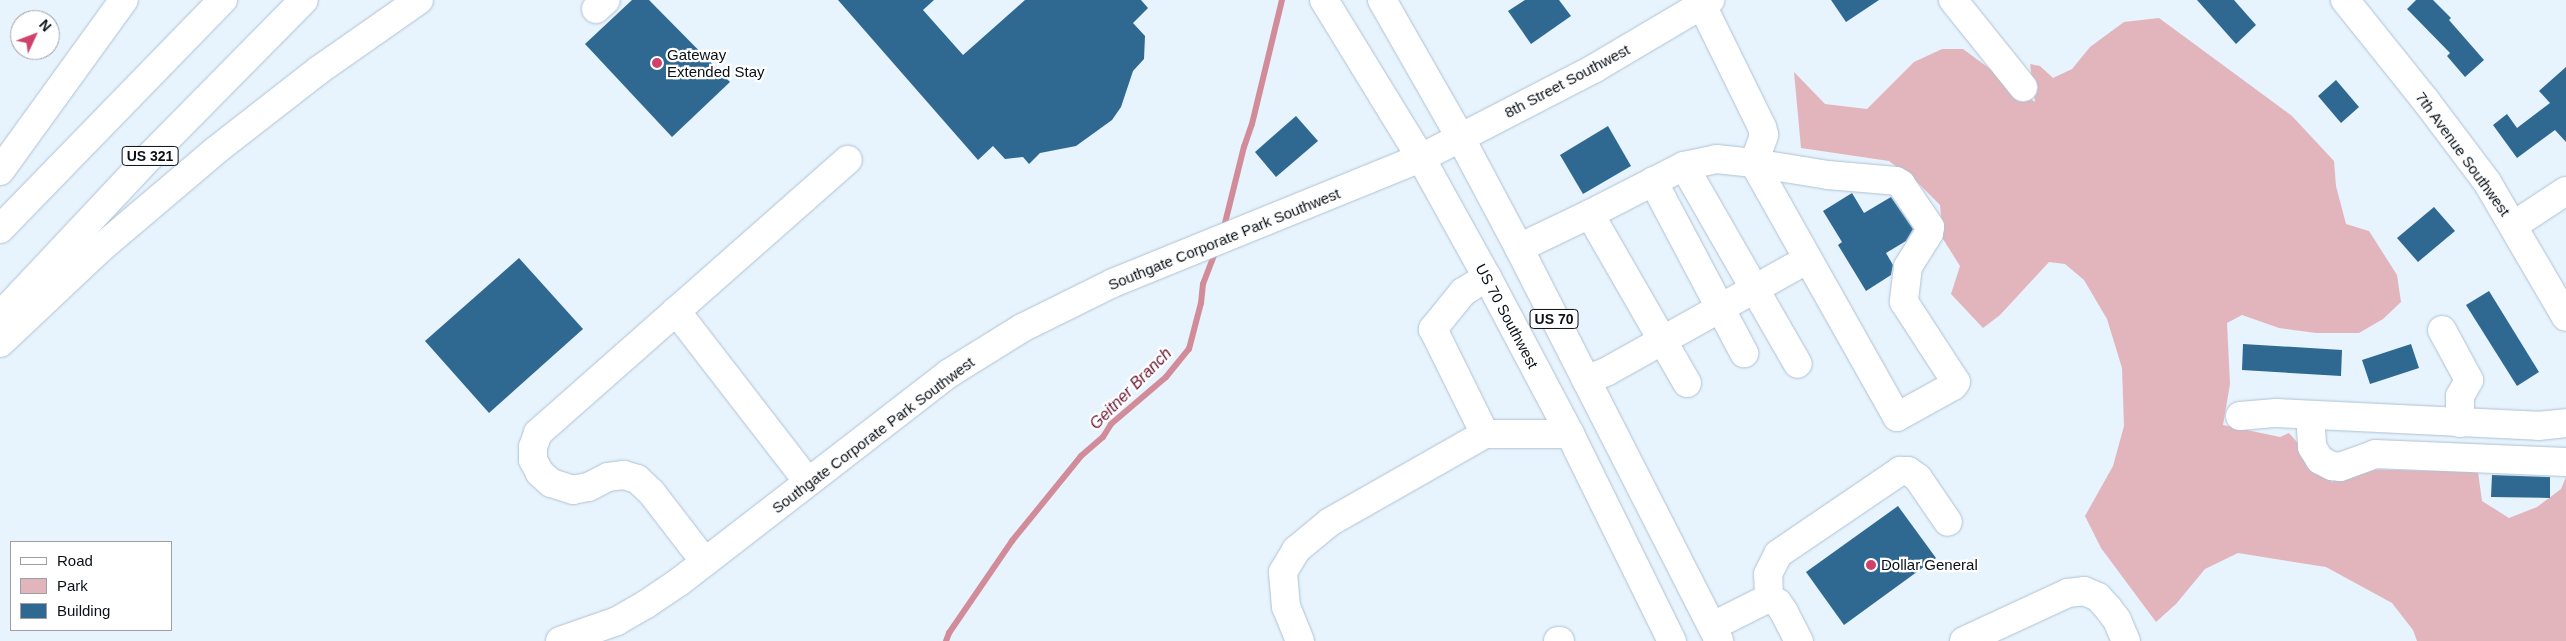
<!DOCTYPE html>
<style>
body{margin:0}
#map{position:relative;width:2566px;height:641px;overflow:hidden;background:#e7f3fd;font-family:Helvetica,sans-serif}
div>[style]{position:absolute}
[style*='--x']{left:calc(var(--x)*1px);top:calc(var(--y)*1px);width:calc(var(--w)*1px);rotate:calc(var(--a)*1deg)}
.green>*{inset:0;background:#e2b5bd}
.stream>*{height:6px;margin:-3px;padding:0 3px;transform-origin:3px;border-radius:3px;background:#d28c99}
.building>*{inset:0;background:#2f6991}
.roads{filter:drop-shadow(0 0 1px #aec2d2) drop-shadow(0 0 1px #aec2d2)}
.minor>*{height:28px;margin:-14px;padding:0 14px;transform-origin:14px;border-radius:14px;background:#fff}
.major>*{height:28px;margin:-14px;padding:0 14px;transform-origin:14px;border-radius:14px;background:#fff}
.highway>*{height:28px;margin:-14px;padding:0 14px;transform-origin:14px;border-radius:14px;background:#fff}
.dots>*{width:14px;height:14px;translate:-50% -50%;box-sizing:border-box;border:2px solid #fff;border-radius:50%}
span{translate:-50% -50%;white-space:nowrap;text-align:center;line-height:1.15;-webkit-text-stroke:4.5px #fff;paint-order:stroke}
.shield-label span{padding:1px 4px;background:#fff;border:1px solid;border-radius:4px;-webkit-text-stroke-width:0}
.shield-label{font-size:14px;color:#091016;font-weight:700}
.poi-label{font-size:15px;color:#091016}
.left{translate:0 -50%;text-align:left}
.street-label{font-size:15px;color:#091016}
.water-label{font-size:16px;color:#6d1933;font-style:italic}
.legend{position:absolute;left:10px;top:541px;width:162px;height:90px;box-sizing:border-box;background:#fff;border:1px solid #9d9fa2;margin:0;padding:6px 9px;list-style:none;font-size:15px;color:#091016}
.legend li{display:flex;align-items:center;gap:10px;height:25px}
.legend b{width:25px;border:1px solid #9d9fa2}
.north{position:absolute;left:10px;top:10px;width:50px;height:50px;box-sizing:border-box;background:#fff;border:1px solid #9d9fa2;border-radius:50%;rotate:47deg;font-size:14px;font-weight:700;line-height:20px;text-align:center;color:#091016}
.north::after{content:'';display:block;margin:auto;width:18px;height:22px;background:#d0426c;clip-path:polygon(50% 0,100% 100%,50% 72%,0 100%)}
</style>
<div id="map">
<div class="green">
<div style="clip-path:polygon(2159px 18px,2292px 116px,2334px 161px,2336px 186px,2346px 224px,2369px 231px,2397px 275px,2401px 302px,2383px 319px,2359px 333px,2316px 333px,2279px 328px,2242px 315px,2227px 323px,2230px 384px,2223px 425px,2280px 437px,2289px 433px,2332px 482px,2358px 469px,2478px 472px,2482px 501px,2509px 518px,2537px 507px,2561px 489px,2566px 477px,2566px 641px,2417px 641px,2413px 630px,2392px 603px,2326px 567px,2238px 553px,2205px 569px,2176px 604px,2156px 622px,2101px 548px,2085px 516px,2113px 466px,2124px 426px,2122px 368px,2107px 319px,2084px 280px,2065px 264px,2049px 262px,2000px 315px,1983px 328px,1951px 294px,1960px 266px,1943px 239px,1940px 205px,1918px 183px,1889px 161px,1801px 148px,1794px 72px,1825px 104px,1867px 109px,1914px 62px,1942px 49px,1963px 49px,2035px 102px,2030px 64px,2040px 66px,2053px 78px,2072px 69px,2090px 47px,2124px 22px)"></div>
</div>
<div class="stream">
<div style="--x:1223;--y:231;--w:87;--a:-76"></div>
<div style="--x:1244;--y:147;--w:24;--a:-71"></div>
<div style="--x:1252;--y:124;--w:128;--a:-76.4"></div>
<div style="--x:946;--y:641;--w:9;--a:-69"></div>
<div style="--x:949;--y:633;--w:112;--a:-55.6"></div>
<div style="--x:1012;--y:541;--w:109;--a:-50.9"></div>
<div style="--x:1081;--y:456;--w:29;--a:-41"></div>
<div style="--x:1103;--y:437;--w:15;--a:-58"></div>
<div style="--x:1111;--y:424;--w:72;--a:-40.5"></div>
<div style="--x:1166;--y:377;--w:36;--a:-51"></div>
<div style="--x:1189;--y:349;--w:48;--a:-75.4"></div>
<div style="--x:1201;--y:303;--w:19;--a:-84"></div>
<div style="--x:1203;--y:284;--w:36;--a:-69"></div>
</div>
<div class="building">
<div style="clip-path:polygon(632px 0,649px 0,730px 82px,672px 137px,585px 44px)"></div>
<div style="clip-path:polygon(838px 0,934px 0,923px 10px,963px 55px,1025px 0,1141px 0,1148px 8px,1133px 23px,1145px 36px,1144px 59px,1133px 71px,1121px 107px,1112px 120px,1076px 146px,1040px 153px,1029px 164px,1023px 157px,1005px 159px,993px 146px,978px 160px)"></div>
<div style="clip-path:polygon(1525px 0,1559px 0,1571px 16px,1531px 44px,1508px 11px)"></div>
<div style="clip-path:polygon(1831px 0,1879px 0,1846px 22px)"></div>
<div style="clip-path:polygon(2197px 0,2234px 0,2256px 25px,2236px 44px)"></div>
<div style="clip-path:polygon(2416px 0,2433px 0,2451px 18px,2449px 20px,2484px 60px,2465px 77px,2447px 56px,2450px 53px,2407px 9px)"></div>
<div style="clip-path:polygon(2566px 67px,2566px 142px,2555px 130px,2517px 158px,2493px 125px,2507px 114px,2517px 128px,2550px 103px,2539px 91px)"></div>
<div style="clip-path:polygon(2336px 80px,2359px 107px,2341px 123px,2318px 96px)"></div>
<div style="clip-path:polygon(1296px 116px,1318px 141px,1276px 177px,1255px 152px)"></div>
<div style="clip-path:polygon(1608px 126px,1631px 166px,1583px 194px,1560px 155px)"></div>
<div style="clip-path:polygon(1852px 193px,1864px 213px,1891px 197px,1913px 229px,1906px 241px,1886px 253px,1893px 265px,1891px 275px,1866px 291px,1838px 245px,1842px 242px,1823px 211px)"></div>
<div style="clip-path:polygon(2434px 207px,2455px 231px,2418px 262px,2397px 238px)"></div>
<div style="clip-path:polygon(519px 258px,583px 329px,489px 413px,425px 341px)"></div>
<div style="clip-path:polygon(2489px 291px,2539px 372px,2517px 386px,2466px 305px)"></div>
<div style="clip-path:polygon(2243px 344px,2342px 350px,2341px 376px,2242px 370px)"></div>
<div style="clip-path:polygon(2411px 344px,2419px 368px,2370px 384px,2362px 360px)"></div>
<div style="clip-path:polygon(2492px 475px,2550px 477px,2550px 498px,2491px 497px)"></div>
<div style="clip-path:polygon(1898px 506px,1936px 558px,1844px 625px,1806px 572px)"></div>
</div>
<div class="roads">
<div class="minor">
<div style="--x:1953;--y:0;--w:112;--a:51.2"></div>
<div style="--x:2345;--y:0;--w:129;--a:51.3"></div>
<div style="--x:2426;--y:101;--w:101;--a:53"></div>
<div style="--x:2487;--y:182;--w:156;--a:59.7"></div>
<div style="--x:596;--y:9;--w:13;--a:-42"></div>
<div style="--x:1684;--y:166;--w:228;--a:60.1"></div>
<div style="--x:1653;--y:181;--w:195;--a:62.1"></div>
<div style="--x:2514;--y:225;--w:62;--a:-33.2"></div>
<div style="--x:1519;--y:248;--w:79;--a:-25.6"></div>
<div style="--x:1487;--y:277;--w:28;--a:148"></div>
<div style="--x:1463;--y:292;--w:48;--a:129"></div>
<div style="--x:1433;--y:329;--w:117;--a:63.7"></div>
<div style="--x:1485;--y:434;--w:85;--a:0"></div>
<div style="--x:676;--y:311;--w:216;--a:52.3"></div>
<div style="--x:2442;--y:330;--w:57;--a:61.6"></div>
<div style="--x:2469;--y:380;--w:18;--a:119"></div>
<div style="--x:2460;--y:396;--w:27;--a:90"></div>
<div style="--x:1586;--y:380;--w:22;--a:-22"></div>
<div style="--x:1606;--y:372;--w:231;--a:-29.2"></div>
<div style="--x:1687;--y:383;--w:195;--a:-119.9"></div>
<div style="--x:1590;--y:214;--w:106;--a:-27.1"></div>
<div style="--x:1684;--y:166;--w:33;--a:-12"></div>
<div style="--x:1716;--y:159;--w:38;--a:6"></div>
<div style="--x:1754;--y:163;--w:75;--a:9.2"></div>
<div style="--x:1828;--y:175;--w:68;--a:5"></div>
<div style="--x:1896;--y:181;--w:6;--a:31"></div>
<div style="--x:1901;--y:184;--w:52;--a:56"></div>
<div style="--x:1930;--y:227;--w:6;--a:99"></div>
<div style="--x:1929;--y:233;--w:40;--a:122"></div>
<div style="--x:1908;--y:267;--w:35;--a:97"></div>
<div style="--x:1904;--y:302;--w:95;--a:57"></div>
<div style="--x:1956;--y:382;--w:5;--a:127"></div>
<div style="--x:1953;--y:386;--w:64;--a:151"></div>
<div style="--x:1897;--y:417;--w:291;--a:-119.4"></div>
<div style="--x:1754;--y:163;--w:30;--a:-70"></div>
<div style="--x:1764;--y:135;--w:8;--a:-104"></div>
<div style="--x:1762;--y:127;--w:136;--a:-116.2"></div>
<div style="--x:2310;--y:415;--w:32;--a:86"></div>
<div style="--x:2312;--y:447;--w:15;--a:58"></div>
<div style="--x:2320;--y:460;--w:13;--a:27"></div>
<div style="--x:2332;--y:466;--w:8;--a:7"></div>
<div style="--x:2340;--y:467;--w:37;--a:-20"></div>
<div style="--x:2375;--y:454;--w:191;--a:2.4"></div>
<div style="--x:2240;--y:416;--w:36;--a:-5"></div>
<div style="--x:2276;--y:413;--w:262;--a:2.8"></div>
<div style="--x:2538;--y:426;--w:28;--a:-6"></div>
<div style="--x:705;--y:562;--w:88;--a:-127.6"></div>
<div style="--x:651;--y:492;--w:19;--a:-137"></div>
<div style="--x:637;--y:479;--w:14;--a:-163"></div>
<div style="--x:624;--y:475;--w:16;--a:173"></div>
<div style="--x:608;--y:477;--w:22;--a:153"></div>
<div style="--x:588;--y:487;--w:15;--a:169"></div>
<div style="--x:573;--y:490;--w:23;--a:-162"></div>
<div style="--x:551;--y:483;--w:15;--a:-138"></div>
<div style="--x:540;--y:473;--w:15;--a:-118"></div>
<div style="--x:533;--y:460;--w:13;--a:-90"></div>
<div style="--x:533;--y:447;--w:15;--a:-70"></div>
<div style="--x:538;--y:433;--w:413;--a:-41.4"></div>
<div style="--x:1769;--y:598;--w:24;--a:-92"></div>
<div style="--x:1768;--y:574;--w:22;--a:-63"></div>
<div style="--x:1778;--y:554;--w:148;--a:-34.2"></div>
<div style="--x:1900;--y:471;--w:8;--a:0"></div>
<div style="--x:1908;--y:471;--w:12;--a:35"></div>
<div style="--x:1918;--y:478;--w:53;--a:55.7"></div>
<div style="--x:1713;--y:626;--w:63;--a:-26.6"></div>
<div style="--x:1769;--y:598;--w:10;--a:29"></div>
<div style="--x:1778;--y:603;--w:11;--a:56"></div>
<div style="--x:1784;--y:612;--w:33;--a:63"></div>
<div style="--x:560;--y:641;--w:60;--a:-19.3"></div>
<div style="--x:617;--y:621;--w:32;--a:-30"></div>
<div style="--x:645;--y:605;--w:41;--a:-34.1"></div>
<div style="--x:679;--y:582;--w:340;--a:-37.7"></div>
<div style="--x:948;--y:374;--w:87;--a:-31.9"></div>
<div style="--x:1022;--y:328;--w:102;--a:-26.3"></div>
<div style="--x:1113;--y:283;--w:332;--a:-22.1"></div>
<div style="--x:1421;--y:158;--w:196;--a:-27.3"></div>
<div style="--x:1595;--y:68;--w:134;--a:-30.6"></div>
<div style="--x:1300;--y:641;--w:37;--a:-112"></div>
<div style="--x:1286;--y:607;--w:35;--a:-95"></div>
<div style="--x:1283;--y:572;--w:26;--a:-59"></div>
<div style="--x:1296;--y:550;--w:44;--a:-39.5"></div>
<div style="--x:1330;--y:522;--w:178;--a:-29.6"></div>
<div style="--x:1558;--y:641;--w:2;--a:0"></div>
<div style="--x:1964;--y:641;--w:115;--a:-24.8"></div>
<div style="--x:2068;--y:593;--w:16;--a:-7"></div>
<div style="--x:2084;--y:591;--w:15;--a:23"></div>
<div style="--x:2098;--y:597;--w:15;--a:48"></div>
<div style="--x:2108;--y:608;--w:15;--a:53"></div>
<div style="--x:2117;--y:620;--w:23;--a:67"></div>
</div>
<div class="major">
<div style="--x:1324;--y:0;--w:185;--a:58.5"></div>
<div style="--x:1421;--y:158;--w:136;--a:61"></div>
<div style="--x:1487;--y:277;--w:178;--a:62.1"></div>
<div style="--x:1570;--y:434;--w:231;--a:63.8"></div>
<div style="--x:1382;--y:0;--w:158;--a:60.3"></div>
<div style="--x:1460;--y:137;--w:126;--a:62"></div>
<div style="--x:1519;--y:248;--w:441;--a:63"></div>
</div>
<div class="highway">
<div style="--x:0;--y:171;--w:211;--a:-54.1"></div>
<div style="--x:0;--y:229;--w:320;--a:-45.8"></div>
<div style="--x:0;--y:316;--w:219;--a:-46.8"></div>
<div style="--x:150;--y:156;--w:219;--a:-45.4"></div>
<div style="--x:0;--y:343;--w:140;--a:-43.3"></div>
<div style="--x:102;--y:247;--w:148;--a:-40.3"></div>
<div style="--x:215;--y:151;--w:132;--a:-37.9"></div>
<div style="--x:319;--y:70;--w:122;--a:-35"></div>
</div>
</div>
<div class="dots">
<div style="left:657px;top:63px;background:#d0426c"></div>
<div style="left:1871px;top:565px;background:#d0426c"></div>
</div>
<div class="shield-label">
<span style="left:150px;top:156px">US 321</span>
<span style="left:1554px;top:319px">US 70</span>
</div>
<div class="poi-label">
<span class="left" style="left:667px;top:63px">Gateway<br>Extended Stay</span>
<span class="left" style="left:1881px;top:565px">Dollar General</span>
</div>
<div class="street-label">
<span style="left:1567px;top:81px;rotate:-28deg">8th Street Southwest</span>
<span style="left:2463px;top:154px;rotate:54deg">7th Avenue Southwest</span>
<span style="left:1224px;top:239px;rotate:-22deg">Southgate Corporate Park Southwest</span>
<span style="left:1507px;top:316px;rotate:62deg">US 70 Southwest</span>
<span style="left:873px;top:435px;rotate:-37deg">Southgate Corporate Park Southwest</span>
</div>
<div class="water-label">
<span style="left:1131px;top:389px;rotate:-45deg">Geitner Branch</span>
</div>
<ul class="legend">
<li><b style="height:6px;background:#fff"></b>Road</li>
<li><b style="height:14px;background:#e2b5bd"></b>Park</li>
<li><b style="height:14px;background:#2f6991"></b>Building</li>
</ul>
<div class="north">N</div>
</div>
